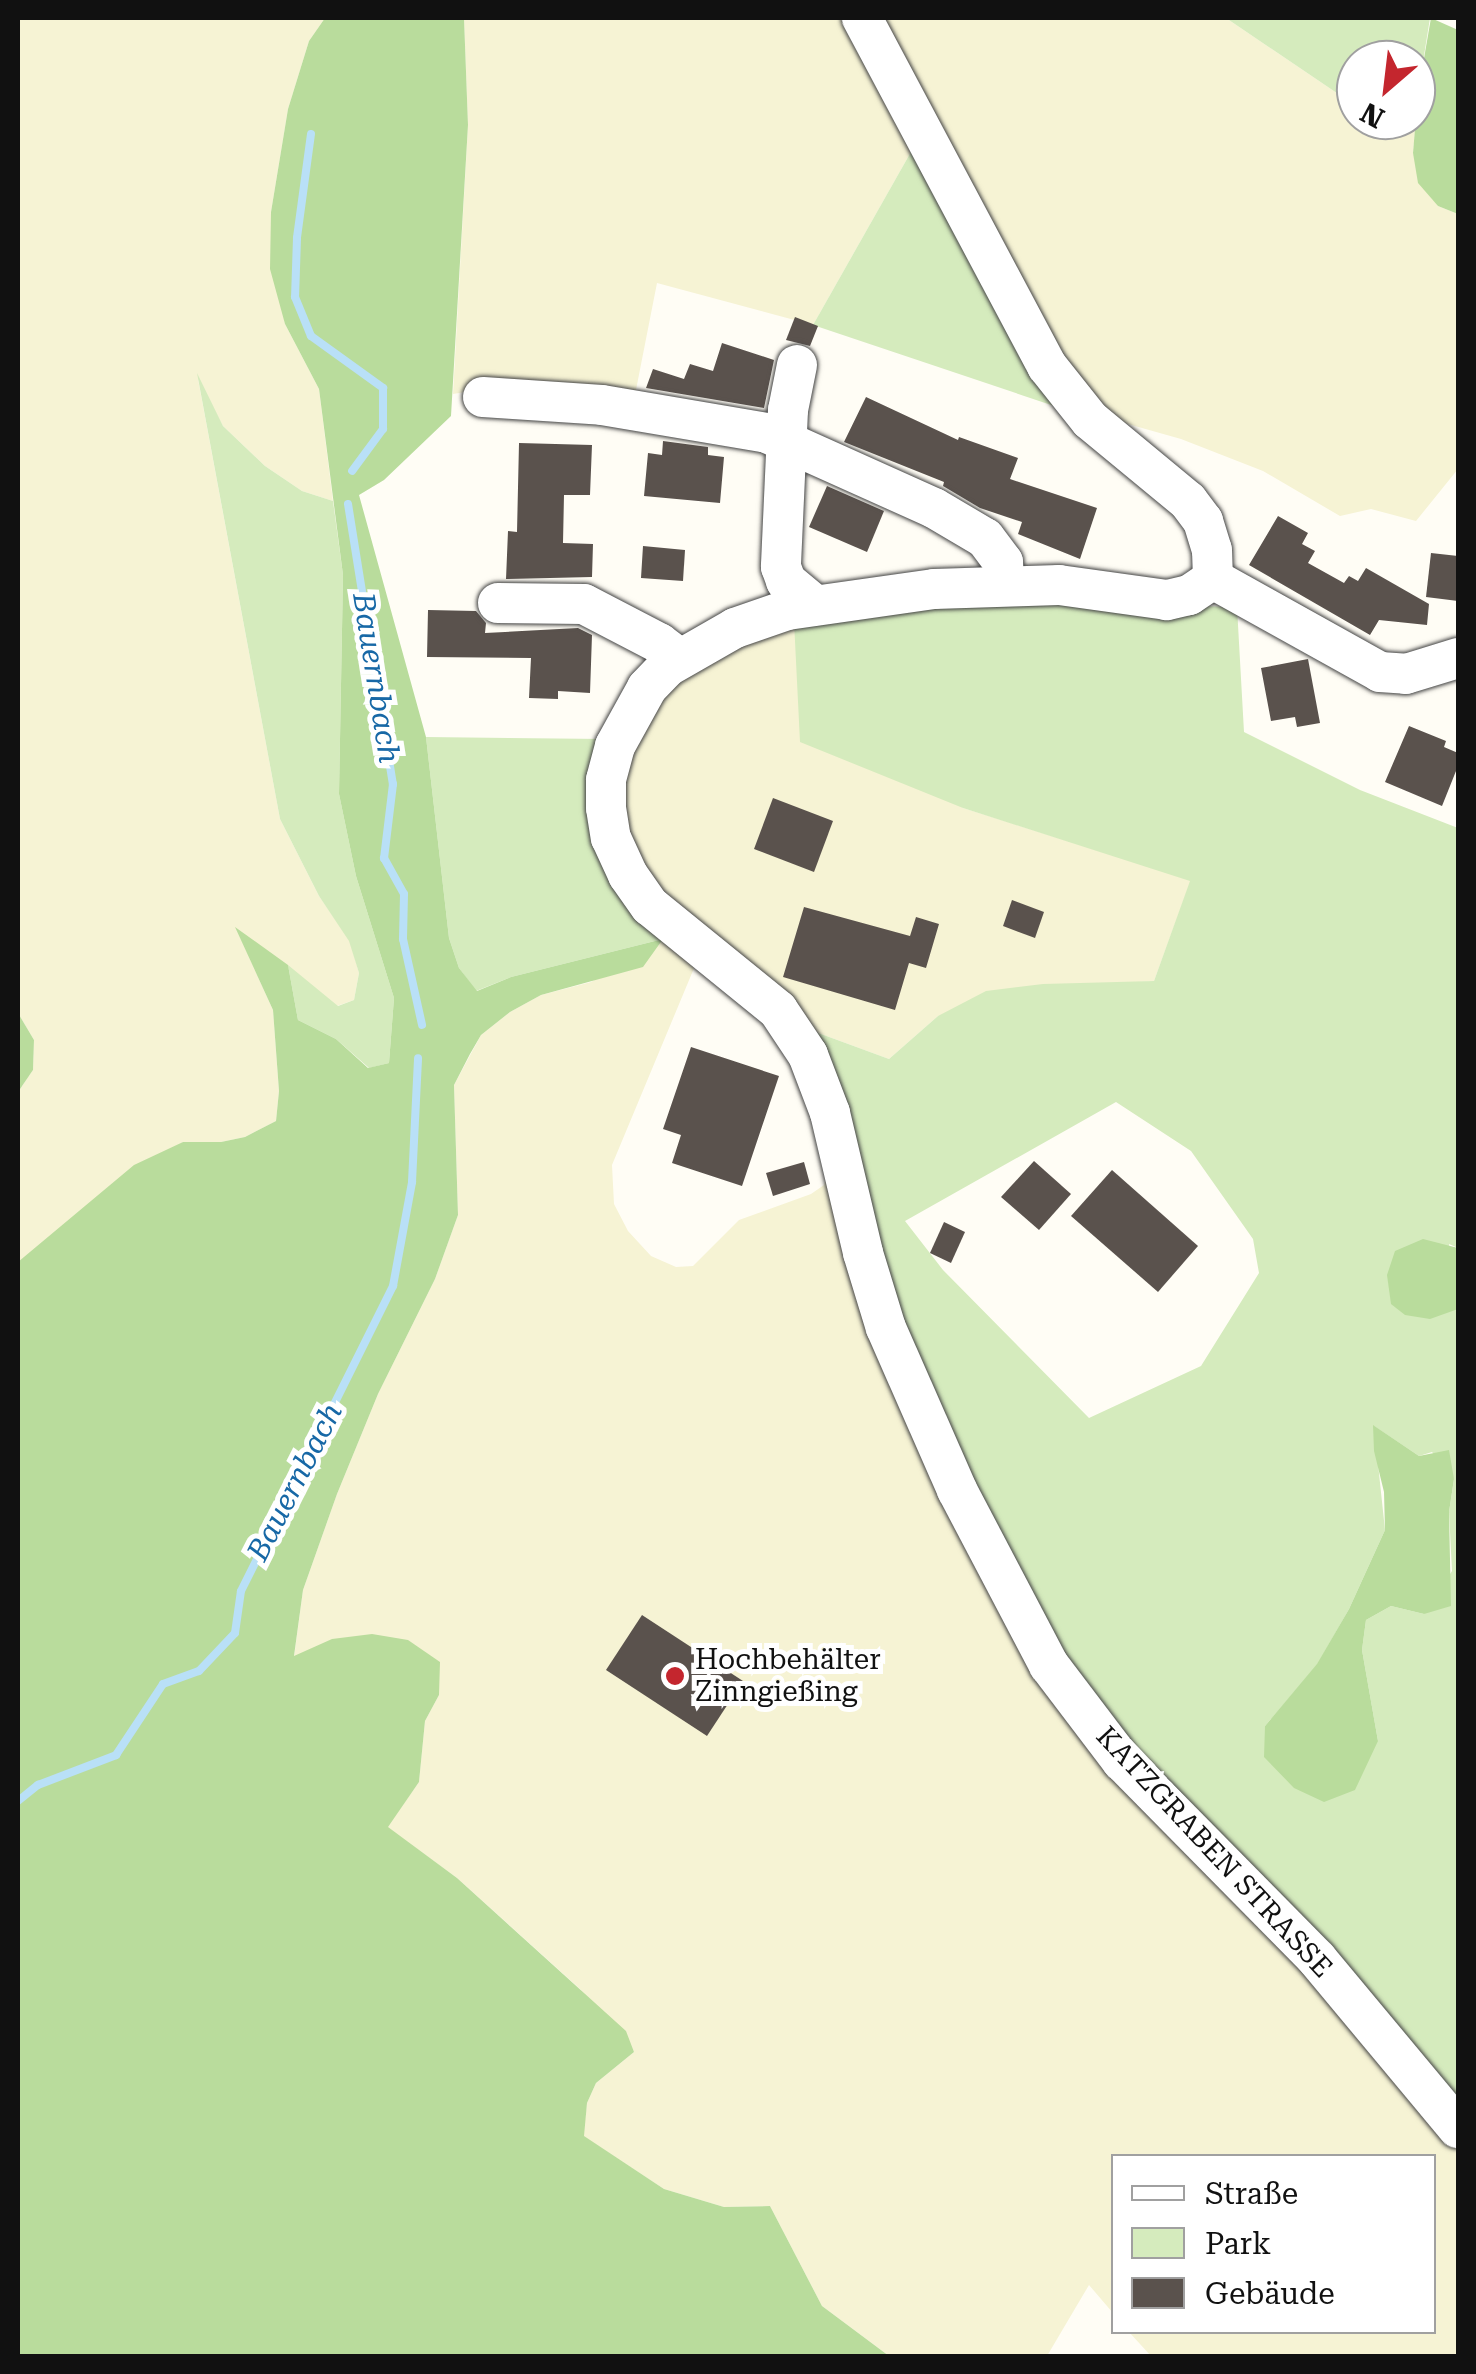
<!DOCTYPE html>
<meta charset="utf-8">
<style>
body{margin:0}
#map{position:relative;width:1476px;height:2374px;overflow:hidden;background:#fffdf5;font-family:"Roboto Serif",serif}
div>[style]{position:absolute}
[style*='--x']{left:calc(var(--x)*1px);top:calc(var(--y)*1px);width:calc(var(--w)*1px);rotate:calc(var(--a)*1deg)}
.farmland>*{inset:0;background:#f6f3d4}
.green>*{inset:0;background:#d5ebbd}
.forest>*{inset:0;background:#b9dc9c}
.stream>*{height:8px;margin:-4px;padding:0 4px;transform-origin:4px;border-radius:4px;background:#b9e0f7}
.building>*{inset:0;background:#5a524d}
.roads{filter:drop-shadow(0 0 2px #444) drop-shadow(0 0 2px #444)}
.minor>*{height:40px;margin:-20px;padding:0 20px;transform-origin:20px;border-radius:20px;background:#fff}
.dots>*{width:28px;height:28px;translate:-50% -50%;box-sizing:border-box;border:5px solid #fff;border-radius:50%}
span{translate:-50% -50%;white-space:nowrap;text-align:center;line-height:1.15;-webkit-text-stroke:10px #fff;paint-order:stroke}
.poi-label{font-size:28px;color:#111}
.left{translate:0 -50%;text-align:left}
.street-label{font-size:28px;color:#111}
.water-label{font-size:30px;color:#1768a6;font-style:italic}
.frame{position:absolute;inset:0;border:20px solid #111;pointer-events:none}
.legend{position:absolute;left:1111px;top:2154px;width:325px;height:180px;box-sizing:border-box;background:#fff;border:2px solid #a0a0a0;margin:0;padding:12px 18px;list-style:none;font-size:30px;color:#111}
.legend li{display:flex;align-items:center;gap:20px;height:50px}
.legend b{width:50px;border:2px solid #a0a0a0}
.north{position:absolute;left:1336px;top:40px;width:100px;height:100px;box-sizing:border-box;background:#fff;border:2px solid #a0a0a0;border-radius:50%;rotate:208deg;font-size:28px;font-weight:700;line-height:40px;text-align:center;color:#111}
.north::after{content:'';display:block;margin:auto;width:35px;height:45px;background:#c4262e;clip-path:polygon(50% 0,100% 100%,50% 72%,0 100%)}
</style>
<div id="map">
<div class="farmland">
<div style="clip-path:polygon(18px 18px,325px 18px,309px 41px,288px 109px,271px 212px,285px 324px,319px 389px,333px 501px,302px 491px,265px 466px,223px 426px,198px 379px,280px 819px,319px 896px,350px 941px,359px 973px,354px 1000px,337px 1006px,236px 928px,273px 1010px,279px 1091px,276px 1121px,245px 1137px,221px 1142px,183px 1142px,18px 1262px,18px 1092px,33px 1070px,34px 1040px,18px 1013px)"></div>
<div style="clip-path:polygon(464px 18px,851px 18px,916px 143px,813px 325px,657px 283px,634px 400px,489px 388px,453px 394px,468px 125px)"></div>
<div style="clip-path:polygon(873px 18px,1226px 18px,1356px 106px,1356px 120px,1416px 120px,1413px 153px,1438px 206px,1458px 214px,1458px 469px,1416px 521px,1371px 509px,1340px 516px,1263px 471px,1181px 439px,1103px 417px,1079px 391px)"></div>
<div style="clip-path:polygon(794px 621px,963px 808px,1191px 880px,1154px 981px,1109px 984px,938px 1016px,889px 1059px,802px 1027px,641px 878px,617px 779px,666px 682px)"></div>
<div style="clip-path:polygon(663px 939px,697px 961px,612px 1165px,614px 1204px,628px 1231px,651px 1256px,676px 1267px,693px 1266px,739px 1220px,811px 1194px,824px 1185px,830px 1172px,1458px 2143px,1458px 2356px,1151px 2356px,1129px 2332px,1434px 2332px,1434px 2156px,1114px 2156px,1113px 2313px,1089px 2285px,1047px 2356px,889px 2356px,822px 2306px,770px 2206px,724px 2207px,664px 2189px,583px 2136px,587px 2103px,596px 2083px,634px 2052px,580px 1989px,457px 1878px,387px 1827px,419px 1782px,425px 1721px,439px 1695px,294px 1657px,303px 1590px,337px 1494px,378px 1394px,435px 1279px,458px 1215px,454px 1085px,481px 1035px,510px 1012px,541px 995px,591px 982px)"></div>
</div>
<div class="green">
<div style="clip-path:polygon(1226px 18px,1430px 18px,1418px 93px,1416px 60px,1356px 60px,1356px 106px)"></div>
<div style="clip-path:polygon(916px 143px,1069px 411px,813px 325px)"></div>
<div style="clip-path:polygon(197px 373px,223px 426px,265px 466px,302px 491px,333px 501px,343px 575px,339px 794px,356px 876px,394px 998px,389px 1063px,369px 1068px,336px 1039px,298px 1020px,288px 965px,338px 1006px,354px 1000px,359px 973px,349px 941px,319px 896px,280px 819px)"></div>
<div style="clip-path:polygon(evenodd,941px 599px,1237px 607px,1244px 732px,1360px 790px,1458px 828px,1458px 1248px,1449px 1244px,1456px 1311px,1458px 1309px,1458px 2112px,1102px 1725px,924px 1399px,802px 1027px,889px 1059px,938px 1016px,986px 991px,1043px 984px,1154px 981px,1190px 881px,963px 808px,800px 742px,794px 621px,941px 599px,1116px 1102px,1191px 1151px,1253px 1239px,1259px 1273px,1201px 1366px,1089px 1418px,943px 1270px,905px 1221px,1116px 1102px,941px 599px,1374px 1426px,1419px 1456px,1432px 1452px,1454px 1479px,1449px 1512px,1452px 1571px,1424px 1614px,1391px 1606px,1366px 1620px,1362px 1650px,1378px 1741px,1265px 1726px,1317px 1665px,1349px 1609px,1385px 1530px,1374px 1426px)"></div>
<div style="clip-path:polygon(426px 737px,605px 739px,598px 763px,663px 939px,511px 977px,476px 991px,459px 968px,449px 938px)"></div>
</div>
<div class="forest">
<div style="clip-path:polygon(325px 18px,464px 18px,468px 125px,451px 416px,384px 480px,359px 495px,426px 737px,449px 938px,459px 968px,477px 991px,511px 977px,663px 939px,643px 967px,541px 995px,510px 1012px,481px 1035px,470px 1054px,454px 1085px,458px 1215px,435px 1279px,378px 1394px,337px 1494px,303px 1590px,294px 1656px,332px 1639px,372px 1634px,408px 1640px,440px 1662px,439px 1695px,425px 1721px,419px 1782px,388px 1827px,457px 1878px,626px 2031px,634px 2052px,596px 2083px,587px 2103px,584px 2136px,664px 2189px,724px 2207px,770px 2206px,822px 2306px,889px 2356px,18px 2356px,18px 1262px,134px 1165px,183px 1142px,221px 1142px,245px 1137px,276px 1121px,279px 1091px,273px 1010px,235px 927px,288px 965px,298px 1020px,336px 1039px,368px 1068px,389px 1063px,394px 998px,356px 876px,339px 794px,343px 575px,319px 389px,285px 324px,270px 269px,271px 212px,288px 109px,309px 41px)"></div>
<div style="clip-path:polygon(1431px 18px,1458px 30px,1458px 214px,1438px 206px,1418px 183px,1413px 153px,1418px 93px)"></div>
<div style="clip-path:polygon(18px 1013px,34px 1040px,33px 1070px,18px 1092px)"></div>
<div style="clip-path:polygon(1423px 1239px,1458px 1248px,1458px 1309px,1430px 1319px,1405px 1315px,1391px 1304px,1387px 1275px,1395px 1251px)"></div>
<div style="clip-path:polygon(1373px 1425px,1419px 1456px,1449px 1450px,1454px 1479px,1449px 1512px,1451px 1606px,1424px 1614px,1391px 1606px,1366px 1620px,1362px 1650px,1378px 1741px,1355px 1790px,1324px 1802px,1294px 1788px,1264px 1757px,1265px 1726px,1317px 1664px,1349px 1609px,1385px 1530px,1384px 1492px,1374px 1451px)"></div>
</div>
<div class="stream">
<div style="--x:311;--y:134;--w:105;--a:97.7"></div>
<div style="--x:297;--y:238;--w:59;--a:91.9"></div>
<div style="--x:295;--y:297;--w:42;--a:67.7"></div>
<div style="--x:311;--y:336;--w:89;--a:35.8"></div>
<div style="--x:383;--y:388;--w:41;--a:90"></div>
<div style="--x:383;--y:429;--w:52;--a:126.4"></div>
<div style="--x:348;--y:504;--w:284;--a:80.9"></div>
<div style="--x:393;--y:784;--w:75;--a:96.9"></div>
<div style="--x:384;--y:858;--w:41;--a:60.9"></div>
<div style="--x:404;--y:894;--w:45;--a:91.3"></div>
<div style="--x:403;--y:939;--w:88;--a:77.5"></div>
<div style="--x:18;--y:1801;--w:26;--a:-39"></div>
<div style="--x:38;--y:1785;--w:84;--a:-21"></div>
<div style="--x:116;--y:1755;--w:85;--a:-56.5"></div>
<div style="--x:163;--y:1684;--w:38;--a:-20"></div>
<div style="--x:199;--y:1671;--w:52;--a:-46.5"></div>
<div style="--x:235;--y:1633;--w:42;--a:-81.9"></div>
<div style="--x:241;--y:1591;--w:341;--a:-63.5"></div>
<div style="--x:393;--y:1286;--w:106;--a:-79.6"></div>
<div style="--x:412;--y:1182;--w:124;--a:-87.2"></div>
</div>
<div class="building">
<div style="clip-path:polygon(795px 317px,818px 326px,810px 346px,786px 340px)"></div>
<div style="clip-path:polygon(722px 343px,774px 360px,764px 408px,646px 388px,653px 369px,684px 379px,690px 364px,713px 371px)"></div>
<div style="clip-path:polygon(866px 397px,958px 440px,959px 437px,1018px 458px,1010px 479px,1097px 508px,1080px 559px,1018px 534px,1022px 522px,980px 508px,943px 486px,944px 482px,844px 442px)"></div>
<div style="clip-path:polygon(663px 441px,708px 447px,708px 455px,724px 457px,720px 503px,644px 496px,648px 453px,662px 455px)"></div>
<div style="clip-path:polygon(519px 443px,592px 445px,590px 495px,564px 495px,563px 543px,593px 544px,592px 577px,506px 579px,508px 531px,517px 532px)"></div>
<div style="clip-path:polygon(827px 486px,884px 511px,867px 552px,809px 527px)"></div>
<div style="clip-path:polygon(1278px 516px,1308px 533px,1302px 544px,1315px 551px,1308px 563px,1344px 583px,1349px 576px,1358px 581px,1366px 568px,1429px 604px,1427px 625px,1379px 620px,1370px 635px,1249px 565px)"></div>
<div style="clip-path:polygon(643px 546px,685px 550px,683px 581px,641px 578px)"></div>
<div style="clip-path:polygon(1431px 553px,1458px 556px,1458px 601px,1426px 597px)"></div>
<div style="clip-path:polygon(428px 610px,476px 611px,486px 623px,485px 633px,578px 628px,592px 635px,590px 693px,558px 691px,558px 699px,529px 698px,531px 658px,427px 657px)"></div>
<div style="clip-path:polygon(1308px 659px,1320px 723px,1297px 727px,1295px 717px,1271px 721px,1261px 668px)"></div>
<div style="clip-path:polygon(1409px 726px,1446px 741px,1444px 747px,1458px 753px,1458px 766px,1442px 806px,1385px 782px)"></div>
<div style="clip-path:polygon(773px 798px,833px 821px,814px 872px,754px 849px)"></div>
<div style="clip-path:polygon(1012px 900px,1044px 912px,1035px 938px,1003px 926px)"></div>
<div style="clip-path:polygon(804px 907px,910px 936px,916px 917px,939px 924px,926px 968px,909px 963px,895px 1010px,783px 977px)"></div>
<div style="clip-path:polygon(691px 1047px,779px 1076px,742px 1186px,672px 1163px,681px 1135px,663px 1129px)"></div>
<div style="clip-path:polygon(1034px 1161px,1071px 1194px,1039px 1230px,1001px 1197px)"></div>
<div style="clip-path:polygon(804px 1162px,810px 1184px,773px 1196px,766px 1173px)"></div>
<div style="clip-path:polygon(1112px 1170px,1198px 1246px,1158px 1292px,1071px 1216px)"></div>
<div style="clip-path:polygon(944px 1222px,965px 1232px,951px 1263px,930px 1253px)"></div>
<div style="clip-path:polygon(642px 1615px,743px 1681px,707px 1736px,606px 1670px)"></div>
</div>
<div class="roads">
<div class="minor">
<div style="--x:862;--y:18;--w:394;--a:62"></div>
<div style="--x:1047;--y:366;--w:69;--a:51.5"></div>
<div style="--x:1090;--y:420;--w:127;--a:39.6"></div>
<div style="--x:1188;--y:501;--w:25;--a:53"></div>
<div style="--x:1203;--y:521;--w:30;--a:73"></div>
<div style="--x:1212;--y:550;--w:29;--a:88"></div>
<div style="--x:797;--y:365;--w:46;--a:101.3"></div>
<div style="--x:788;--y:410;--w:157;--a:92.6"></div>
<div style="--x:781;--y:567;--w:15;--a:70"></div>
<div style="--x:786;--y:581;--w:38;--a:40"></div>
<div style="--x:483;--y:397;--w:119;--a:3.8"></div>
<div style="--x:602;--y:405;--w:167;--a:9.6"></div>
<div style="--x:767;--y:433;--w:183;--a:24.2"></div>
<div style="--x:934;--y:508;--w:59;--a:30.5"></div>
<div style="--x:985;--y:538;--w:30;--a:53"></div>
<div style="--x:1003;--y:562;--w:21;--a:87"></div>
<div style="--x:1213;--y:579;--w:29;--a:146"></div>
<div style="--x:1189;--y:595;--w:23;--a:167"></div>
<div style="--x:1167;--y:600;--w:109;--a:-172.1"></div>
<div style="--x:1059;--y:585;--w:125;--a:178.2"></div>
<div style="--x:934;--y:589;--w:148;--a:171.9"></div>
<div style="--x:787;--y:610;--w:55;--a:160.9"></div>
<div style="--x:735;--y:628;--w:78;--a:150.2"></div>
<div style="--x:667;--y:667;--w:29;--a:134"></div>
<div style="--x:647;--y:688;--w:66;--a:118.9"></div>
<div style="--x:615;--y:746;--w:35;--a:105"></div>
<div style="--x:606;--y:780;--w:28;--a:90"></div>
<div style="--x:606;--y:808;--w:30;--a:81"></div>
<div style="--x:611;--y:838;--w:41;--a:65.3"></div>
<div style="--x:628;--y:875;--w:38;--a:55"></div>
<div style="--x:650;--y:906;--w:165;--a:39.1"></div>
<div style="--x:778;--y:1010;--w:54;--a:56.3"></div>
<div style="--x:808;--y:1055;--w:62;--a:69.2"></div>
<div style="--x:830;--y:1113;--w:144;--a:76.7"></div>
<div style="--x:863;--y:1253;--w:78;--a:73"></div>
<div style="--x:886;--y:1328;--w:177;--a:66.3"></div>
<div style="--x:957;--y:1490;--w:198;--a:62.3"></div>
<div style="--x:1049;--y:1665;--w:121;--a:52.8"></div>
<div style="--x:1122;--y:1761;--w:278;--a:45.4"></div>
<div style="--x:1317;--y:1959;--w:220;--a:50.2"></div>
<div style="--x:1213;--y:579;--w:191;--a:29.1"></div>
<div style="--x:1380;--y:672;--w:26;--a:4"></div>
<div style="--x:1406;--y:674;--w:54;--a:-17.1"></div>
<div style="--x:498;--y:603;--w:86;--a:0.7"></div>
<div style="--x:584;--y:604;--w:85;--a:27.5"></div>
<div style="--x:659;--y:643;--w:26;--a:37"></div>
</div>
</div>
<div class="dots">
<div style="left:675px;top:1676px;background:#c4262e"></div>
</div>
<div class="poi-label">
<span class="left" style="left:695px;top:1676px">Hochbehälter<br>Zinngießing</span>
</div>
<div class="street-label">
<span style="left:1214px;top:1852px;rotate:47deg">KATZGRABEN STRASSE</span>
</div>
<div class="water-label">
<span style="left:376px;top:678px;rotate:81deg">Bauernbach</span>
<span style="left:295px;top:1482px;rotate:-63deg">Bauernbach</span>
</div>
<div class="frame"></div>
<ul class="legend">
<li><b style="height:12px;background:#fff"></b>Straße</li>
<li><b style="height:28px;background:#d5ebbd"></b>Park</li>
<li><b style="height:28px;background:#5a524d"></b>Gebäude</li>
</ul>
<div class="north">N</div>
</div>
